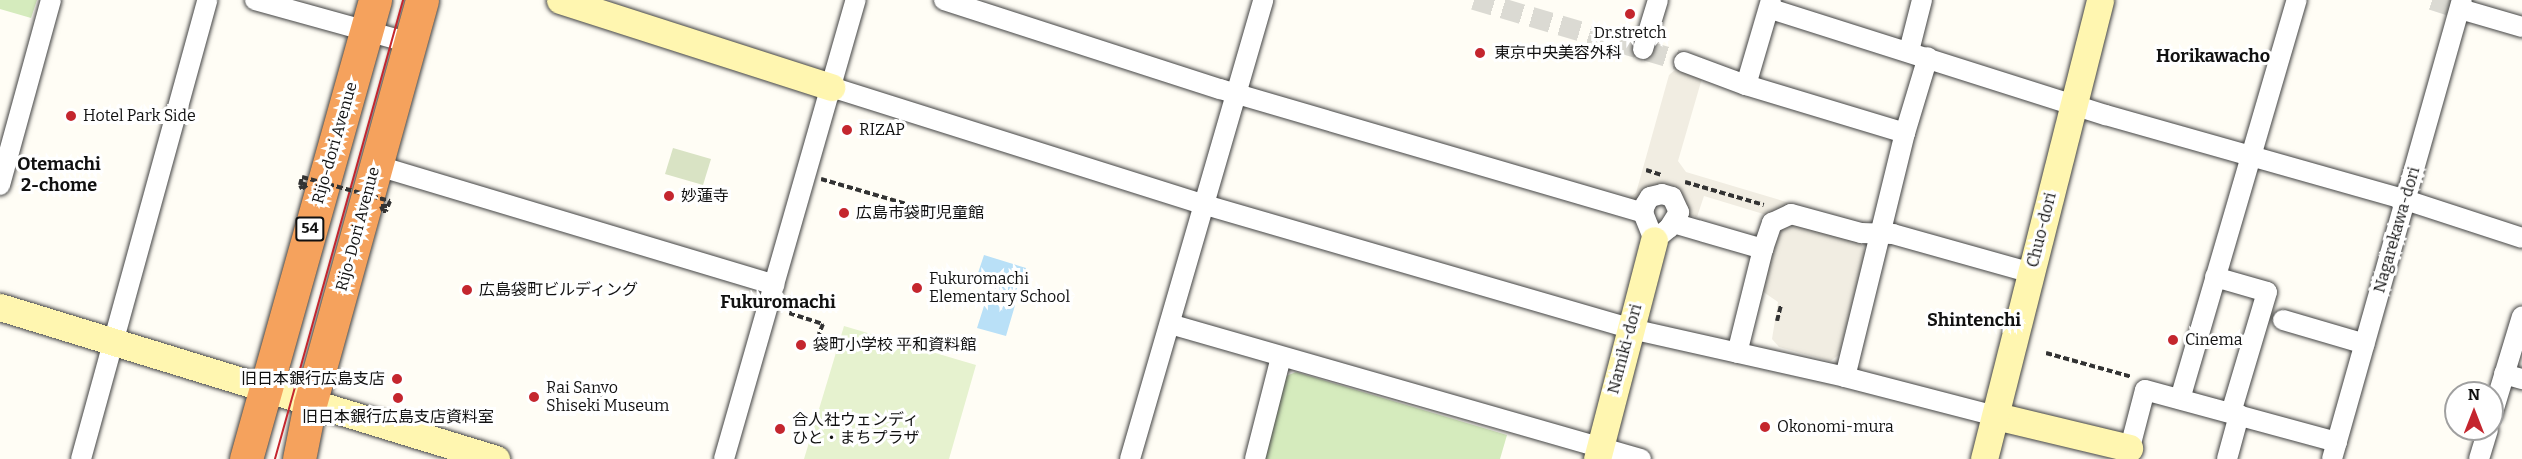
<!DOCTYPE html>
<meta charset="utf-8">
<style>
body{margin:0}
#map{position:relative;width:2522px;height:459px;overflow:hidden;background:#fffdf5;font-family:Bitter,"Noto Sans JP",serif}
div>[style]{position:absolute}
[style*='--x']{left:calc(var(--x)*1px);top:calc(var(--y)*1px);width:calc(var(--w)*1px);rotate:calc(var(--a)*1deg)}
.green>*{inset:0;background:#d5ebbd}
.cemetery>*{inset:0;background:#d9e3c4}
.pitch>*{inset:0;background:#e6f2cf}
.plaza>*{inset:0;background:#f1ede2}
.water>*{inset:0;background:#b9e0f7}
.street-tunnel>*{height:20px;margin-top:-10px;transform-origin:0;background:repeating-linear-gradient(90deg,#dbdad3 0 20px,transparent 0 30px)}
.path>*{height:4px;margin-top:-2px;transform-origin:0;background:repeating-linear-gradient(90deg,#333 0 6px,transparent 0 9px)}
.roads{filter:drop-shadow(0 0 2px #444) drop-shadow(0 0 2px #444)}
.street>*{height:20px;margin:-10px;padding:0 10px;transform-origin:10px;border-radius:10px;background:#fff}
.secondary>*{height:27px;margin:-13.5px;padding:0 13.5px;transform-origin:13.5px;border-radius:13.5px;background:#fff6b0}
.highway>*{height:33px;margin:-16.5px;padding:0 16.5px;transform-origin:16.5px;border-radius:16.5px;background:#f5a25d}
.tram>*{height:1.5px;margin:-0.75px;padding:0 0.75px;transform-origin:0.75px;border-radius:0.75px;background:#c4262e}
.path-bridge>*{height:4px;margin-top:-2px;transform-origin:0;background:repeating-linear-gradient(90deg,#333 0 6px,transparent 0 9px)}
.dots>*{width:16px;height:16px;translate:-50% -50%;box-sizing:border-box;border:3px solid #fff;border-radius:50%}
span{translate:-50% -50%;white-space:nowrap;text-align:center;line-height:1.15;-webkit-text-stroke:6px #fff;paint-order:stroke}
.shield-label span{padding:2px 4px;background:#fff;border:2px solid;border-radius:4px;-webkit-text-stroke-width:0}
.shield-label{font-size:15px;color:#111;font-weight:700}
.poi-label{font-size:16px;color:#111}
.left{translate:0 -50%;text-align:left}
.right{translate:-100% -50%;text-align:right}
.street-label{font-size:16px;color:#111}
.neighbourhood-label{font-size:18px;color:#111;font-weight:700}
.north{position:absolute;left:2444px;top:381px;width:60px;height:60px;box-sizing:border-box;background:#fff;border:2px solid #a0a0a0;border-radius:50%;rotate:0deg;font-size:16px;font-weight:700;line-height:24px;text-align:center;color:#111}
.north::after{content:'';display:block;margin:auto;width:21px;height:27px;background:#c4262e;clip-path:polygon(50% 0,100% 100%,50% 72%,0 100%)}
</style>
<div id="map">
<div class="green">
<div style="clip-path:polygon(0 0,37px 0,31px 18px,0 9px)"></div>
<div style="clip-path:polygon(1296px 372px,1507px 435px,1500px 459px,1264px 459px,1286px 376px)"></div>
</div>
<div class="cemetery">
<div style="clip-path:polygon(673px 148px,711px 159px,703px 185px,665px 174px)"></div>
</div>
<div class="pitch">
<div style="clip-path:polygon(844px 326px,976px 365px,949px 459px,804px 459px)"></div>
</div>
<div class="plaza">
<div style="clip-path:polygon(1684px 62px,1705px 68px,1678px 161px,1686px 172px,1793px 204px,1770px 216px,1704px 196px,1697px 217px,1686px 214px,1682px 195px,1668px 185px,1638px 202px,1626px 199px,1636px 193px,1669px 75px)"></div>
<div style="clip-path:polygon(1790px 223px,1860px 241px,1865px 252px,1839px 355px,1830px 361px,1779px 347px,1772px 339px,1778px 302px,1762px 291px,1773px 249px,1782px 228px)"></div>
</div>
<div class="water">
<div style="clip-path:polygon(984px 255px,1026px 268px,1006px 336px,977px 328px,990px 287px,975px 282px)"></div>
</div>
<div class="street-tunnel">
<div style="--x:1474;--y:0;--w:219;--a:16.4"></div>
<div style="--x:2432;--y:0;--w:29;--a:18"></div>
</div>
<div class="path">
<div style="--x:1646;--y:170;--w:16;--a:18"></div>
<div style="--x:821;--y:179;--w:110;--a:16.3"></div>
<div style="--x:1685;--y:182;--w:82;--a:16.2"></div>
<div style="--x:789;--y:297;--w:5;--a:11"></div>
<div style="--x:794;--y:298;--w:16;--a:108"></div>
<div style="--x:789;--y:313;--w:36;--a:18"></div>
<div style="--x:823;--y:324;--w:16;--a:112"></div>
<div style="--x:1777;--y:321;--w:16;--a:-76"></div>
<div style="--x:2046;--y:353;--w:89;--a:15.6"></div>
</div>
<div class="roads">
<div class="street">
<div style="--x:255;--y:0;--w:161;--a:15.5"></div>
<div style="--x:944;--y:0;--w:290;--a:17.9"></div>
<div style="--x:1220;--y:89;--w:441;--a:16.3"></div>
<div style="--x:1771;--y:9;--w:351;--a:17.6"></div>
<div style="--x:2106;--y:115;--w:312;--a:15.8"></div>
<div style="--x:2406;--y:200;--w:122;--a:18.1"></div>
<div style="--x:2460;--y:9;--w:65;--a:16.2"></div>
<div style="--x:1643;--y:49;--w:51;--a:-73"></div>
<div style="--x:1909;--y:51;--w:53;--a:-75.7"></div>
<div style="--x:1684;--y:62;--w:66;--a:20.4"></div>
<div style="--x:1746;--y:85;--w:166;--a:16.8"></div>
<div style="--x:1746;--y:85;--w:89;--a:-73.6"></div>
<div style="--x:831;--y:87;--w:389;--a:17.5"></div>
<div style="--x:1202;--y:204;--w:447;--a:16.2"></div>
<div style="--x:1631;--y:329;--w:219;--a:12.6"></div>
<div style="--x:1845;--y:377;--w:156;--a:14.5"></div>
<div style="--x:375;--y:165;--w:417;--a:16.7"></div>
<div style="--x:0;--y:185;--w:192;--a:-74.6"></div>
<div style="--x:1662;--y:194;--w:10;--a:17"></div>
<div style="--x:1672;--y:197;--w:17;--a:65"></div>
<div style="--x:1679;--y:212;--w:19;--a:122"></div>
<div style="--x:1669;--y:228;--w:19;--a:141"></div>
<div style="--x:1654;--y:240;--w:29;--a:-112"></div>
<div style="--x:1643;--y:213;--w:8;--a:-76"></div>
<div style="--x:1645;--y:205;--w:9;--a:-58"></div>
<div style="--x:1650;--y:197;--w:12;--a:-14"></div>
<div style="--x:1673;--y:223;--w:94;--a:16.1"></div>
<div style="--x:1763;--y:249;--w:107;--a:104"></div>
<div style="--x:1763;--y:249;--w:28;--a:-71"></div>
<div style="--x:1772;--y:223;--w:21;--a:-25"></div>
<div style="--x:1791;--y:214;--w:73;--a:15.2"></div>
<div style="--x:1861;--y:233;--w:32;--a:2"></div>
<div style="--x:1893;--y:234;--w:144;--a:15.7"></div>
<div style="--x:2215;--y:277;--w:54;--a:16.1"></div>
<div style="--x:2267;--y:292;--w:126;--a:106.6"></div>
<div style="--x:2283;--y:320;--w:85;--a:16.3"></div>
<div style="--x:1170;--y:324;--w:490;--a:16"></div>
<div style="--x:2504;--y:374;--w:19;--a:16"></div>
<div style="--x:1845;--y:377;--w:251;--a:-76.2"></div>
<div style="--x:1905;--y:133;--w:79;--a:-73.2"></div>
<div style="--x:2180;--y:399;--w:416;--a:-73.7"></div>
<div style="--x:2492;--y:415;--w:103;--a:-73.1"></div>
<div style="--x:81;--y:459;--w:476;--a:-74.6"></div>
<div style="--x:724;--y:459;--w:478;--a:-74"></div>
<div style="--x:1130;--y:459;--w:478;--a:-73.8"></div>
<div style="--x:1255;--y:459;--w:105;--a:-75.7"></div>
<div style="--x:2127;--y:459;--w:71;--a:-75.4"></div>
<div style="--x:2145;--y:390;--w:199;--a:15.2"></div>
<div style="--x:2227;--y:459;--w:46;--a:-74.7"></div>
<div style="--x:2332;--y:459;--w:477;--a:-74.2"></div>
<div style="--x:2479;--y:459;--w:31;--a:-73"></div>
</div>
<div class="secondary">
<div style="--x:560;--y:0;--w:285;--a:17.8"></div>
<div style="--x:0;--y:307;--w:519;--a:17.04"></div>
<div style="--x:1996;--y:416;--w:137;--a:13.5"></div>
<div style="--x:1597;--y:459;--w:226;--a:-75.4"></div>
<div style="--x:1984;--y:459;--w:473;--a:-75.8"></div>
</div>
<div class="highway">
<div style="--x:246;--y:459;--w:477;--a:-74.3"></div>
<div style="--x:299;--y:459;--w:56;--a:-78.7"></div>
<div style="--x:310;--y:404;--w:419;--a:-74.5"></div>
</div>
</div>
<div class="tram">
<div style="--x:275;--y:459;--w:477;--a:-74.4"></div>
</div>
<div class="path-bridge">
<div style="--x:301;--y:183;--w:6;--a:18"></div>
<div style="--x:307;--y:185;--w:6;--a:141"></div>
<div style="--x:302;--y:189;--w:4;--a:-117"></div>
<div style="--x:300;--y:185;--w:8;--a:-76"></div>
<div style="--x:302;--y:177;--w:91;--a:15.3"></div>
<div style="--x:390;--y:201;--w:11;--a:112"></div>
<div style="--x:386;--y:211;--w:3;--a:180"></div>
<div style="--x:383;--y:211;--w:5;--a:-112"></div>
<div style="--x:381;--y:206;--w:6;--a:0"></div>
</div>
<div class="dots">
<div style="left:1630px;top:14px;background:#c4262e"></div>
<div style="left:1480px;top:53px;background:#c4262e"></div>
<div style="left:71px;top:116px;background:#c4262e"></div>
<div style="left:847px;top:130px;background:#c4262e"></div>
<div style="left:669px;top:196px;background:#c4262e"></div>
<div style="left:844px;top:213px;background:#c4262e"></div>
<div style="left:917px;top:288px;background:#c4262e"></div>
<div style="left:467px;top:290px;background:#c4262e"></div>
<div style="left:2173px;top:340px;background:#c4262e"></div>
<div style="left:801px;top:345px;background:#c4262e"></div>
<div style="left:397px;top:379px;background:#c4262e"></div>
<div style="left:534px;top:397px;background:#c4262e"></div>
<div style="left:398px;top:398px;background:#c4262e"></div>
<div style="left:1765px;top:427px;background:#c4262e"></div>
<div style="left:780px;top:429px;background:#c4262e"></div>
</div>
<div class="shield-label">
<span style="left:310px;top:229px">54</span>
</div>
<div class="poi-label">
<span style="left:1630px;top:33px">Dr.stretch</span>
<span class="left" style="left:1494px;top:53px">東京中央美容外科</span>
<span class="left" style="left:83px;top:116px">Hotel Park Side</span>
<span class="left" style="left:859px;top:130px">RIZAP</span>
<span class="left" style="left:681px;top:196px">妙蓮寺</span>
<span class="left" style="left:856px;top:213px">広島市袋町児童館</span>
<span class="left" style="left:929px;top:288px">Fukuromachi<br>Elementary School</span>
<span class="left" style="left:479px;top:290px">広島袋町ビルディング</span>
<span class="left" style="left:2185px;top:340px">Cinema</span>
<span class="left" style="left:813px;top:345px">袋町小学校 平和資料館</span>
<span class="right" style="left:385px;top:379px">旧日本銀行広島支店</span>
<span class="left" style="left:546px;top:397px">Rai Sanyo<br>Shiseki Museum</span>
<span style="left:398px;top:417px">旧日本銀行広島支店資料室</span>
<span class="left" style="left:792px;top:429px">合人社ウェンディ<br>ひと・まちプラザ</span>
<span class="left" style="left:1777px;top:427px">Okonomi-mura</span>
</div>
<div class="street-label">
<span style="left:335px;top:143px;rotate:-74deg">Rijo-dori Avenue</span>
<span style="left:358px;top:229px;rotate:-75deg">Rijo-Dori Avenue</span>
<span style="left:2042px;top:230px;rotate:-76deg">Chuo-dori</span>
<span style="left:2397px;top:230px;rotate:-74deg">Nagarekawa-dori</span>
<span style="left:1625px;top:349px;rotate:-75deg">Namiki-dori</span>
</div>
<div class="neighbourhood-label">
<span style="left:2213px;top:56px">Horikawacho</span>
<span style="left:59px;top:175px">Otemachi<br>2-chome</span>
<span style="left:778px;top:302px">Fukuromachi</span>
<span style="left:1974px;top:320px">Shintenchi</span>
</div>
<div class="north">N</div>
</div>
